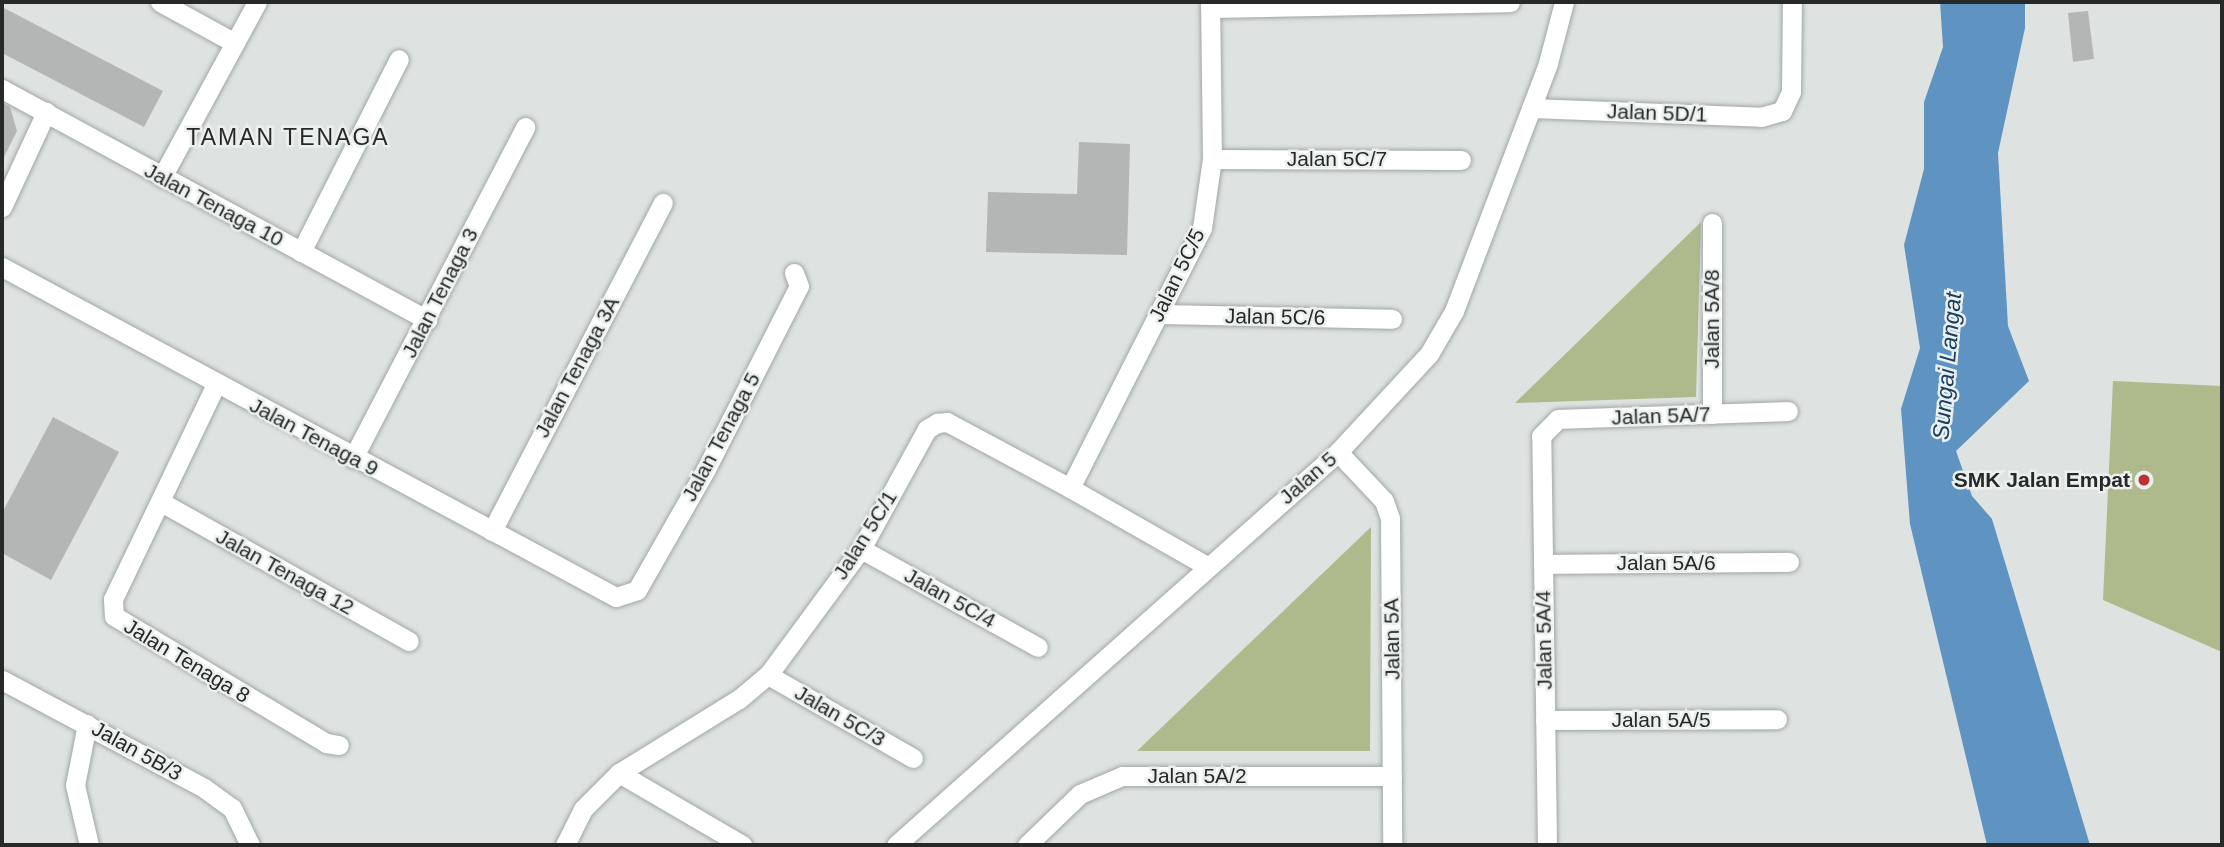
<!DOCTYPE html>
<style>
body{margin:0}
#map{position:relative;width:2224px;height:847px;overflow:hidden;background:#dee3e2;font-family:Helvetica,sans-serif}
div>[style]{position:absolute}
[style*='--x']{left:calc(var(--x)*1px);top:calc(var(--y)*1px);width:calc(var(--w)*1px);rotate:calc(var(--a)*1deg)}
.green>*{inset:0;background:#aeb98c}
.water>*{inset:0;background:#5f94c2}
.building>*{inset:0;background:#b3b6b4}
.roads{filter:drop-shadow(0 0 2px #a1a6a5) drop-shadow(0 0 2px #a1a6a5)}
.minor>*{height:19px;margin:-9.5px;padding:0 9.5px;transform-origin:9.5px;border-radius:9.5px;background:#fff}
.dots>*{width:19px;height:19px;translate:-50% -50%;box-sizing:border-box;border:4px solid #ebf0ef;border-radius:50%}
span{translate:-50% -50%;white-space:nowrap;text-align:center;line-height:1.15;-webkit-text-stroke:5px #ebf0ef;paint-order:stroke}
.street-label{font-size:21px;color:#272929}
.poi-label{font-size:21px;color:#272929;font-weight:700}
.right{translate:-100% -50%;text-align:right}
.neighbourhood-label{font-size:23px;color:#272929;letter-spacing:2px}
.water-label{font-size:23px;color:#173f60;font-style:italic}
.frame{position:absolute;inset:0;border:4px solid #272929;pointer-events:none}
</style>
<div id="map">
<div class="green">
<div style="clip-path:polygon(1701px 222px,1696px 397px,1515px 403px)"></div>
<div style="clip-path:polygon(2113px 381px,2222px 386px,2222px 652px,2103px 600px)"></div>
<div style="clip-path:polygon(1371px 527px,1370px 751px,1137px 751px)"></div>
</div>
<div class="water">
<div style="clip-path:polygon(1940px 2px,2025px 2px,2025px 28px,1998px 153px,2008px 326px,2029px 381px,1956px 451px,1972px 496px,1992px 519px,2090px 845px,1987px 845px,1910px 524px,1901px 409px,1920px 348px,1904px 245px,1924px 169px,1924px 102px,1943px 47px)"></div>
</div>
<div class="building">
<div style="clip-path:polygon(2px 7px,163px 91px,144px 127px,2px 53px)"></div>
<div style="clip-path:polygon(2088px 11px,2094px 59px,2073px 62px,2068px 13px)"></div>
<div style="clip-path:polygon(2px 103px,10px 107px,17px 131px,2px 161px)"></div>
<div style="clip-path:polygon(1079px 142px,1130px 144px,1127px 255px,986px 252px,988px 192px,1077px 194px)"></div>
<div style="clip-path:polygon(53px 417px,119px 452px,51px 580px,2px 553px,2px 513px)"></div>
</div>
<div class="roads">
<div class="minor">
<div style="--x:160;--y:2;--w:85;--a:28.7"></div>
<div style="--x:1210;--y:8;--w:300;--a:-1.1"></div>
<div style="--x:2;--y:89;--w:484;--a:28.5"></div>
<div style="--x:1531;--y:108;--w:230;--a:2.2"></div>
<div style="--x:1761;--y:117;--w:22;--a:-16"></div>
<div style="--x:1782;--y:111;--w:21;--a:-65"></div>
<div style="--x:1791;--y:92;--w:90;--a:-89.4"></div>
<div style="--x:1212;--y:159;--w:249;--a:0.2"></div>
<div style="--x:162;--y:177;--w:199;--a:-61.5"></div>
<div style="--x:2;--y:207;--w:105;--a:-65.1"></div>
<div style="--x:301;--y:252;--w:216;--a:-63.1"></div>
<div style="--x:2;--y:267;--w:697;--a:28.26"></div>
<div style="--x:616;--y:597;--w:22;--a:-18"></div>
<div style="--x:637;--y:590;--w:139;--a:-60.3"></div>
<div style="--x:706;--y:469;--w:205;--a:-63.1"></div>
<div style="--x:799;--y:286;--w:14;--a:-111"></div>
<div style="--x:1159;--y:314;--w:233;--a:1.2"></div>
<div style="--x:216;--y:384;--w:238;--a:115.6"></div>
<div style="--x:113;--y:599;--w:17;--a:87"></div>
<div style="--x:114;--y:616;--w:247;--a:30.9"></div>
<div style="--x:326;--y:743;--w:13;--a:9"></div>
<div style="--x:1712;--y:414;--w:191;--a:-90"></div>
<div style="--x:1338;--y:452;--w:67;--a:46.8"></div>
<div style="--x:1384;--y:501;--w:18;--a:71"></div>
<div style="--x:1390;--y:518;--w:327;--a:89.6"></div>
<div style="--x:353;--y:458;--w:373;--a:-62.5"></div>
<div style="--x:1070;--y:488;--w:292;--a:-63.1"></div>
<div style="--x:1202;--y:228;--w:70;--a:-81.8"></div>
<div style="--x:1212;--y:159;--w:157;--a:-90.7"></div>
<div style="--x:161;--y:502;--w:284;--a:29.3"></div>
<div style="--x:492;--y:531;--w:370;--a:-62.5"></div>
<div style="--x:861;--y:549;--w:202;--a:29"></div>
<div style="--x:1543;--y:564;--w:246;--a:-0.5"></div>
<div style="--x:768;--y:675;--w:167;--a:29.8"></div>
<div style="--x:2;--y:680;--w:229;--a:28.1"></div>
<div style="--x:204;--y:788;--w:34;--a:36"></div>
<div style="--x:232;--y:808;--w:41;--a:64.1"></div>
<div style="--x:1545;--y:720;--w:232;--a:-0.2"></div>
<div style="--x:87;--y:724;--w:62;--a:101.1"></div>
<div style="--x:75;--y:785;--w:62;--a:76.9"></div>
<div style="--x:619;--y:773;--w:143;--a:30.3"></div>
<div style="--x:565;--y:845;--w:40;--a:-63.4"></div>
<div style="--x:583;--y:809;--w:51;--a:-45"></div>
<div style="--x:619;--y:773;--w:141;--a:-31.7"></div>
<div style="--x:739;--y:699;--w:38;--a:-40"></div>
<div style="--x:768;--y:675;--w:157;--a:-53.6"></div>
<div style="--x:861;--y:549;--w:137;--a:-61.2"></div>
<div style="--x:927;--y:429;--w:12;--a:-31"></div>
<div style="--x:937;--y:423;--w:10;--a:-6"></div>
<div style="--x:947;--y:422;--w:140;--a:28.2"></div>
<div style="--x:1070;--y:488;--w:158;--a:29.7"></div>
<div style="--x:896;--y:845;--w:591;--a:-41.64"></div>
<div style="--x:1338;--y:452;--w:134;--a:-47.1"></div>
<div style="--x:1429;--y:354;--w:50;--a:-59.8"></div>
<div style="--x:1454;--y:311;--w:265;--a:-69.2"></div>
<div style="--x:1548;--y:63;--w:63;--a:-75.3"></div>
<div style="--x:1027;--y:845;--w:74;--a:-43.9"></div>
<div style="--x:1080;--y:794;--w:46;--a:-23.2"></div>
<div style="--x:1122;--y:776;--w:270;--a:0"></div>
<div style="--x:1547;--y:845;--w:409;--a:-90.8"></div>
<div style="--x:1541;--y:436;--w:24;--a:-45"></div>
<div style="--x:1558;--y:419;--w:230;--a:-2"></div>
</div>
</div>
<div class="dots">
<div style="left:2144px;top:480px;background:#bf3035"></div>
</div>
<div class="street-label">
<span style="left:1657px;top:113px;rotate:2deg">Jalan 5D/1</span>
<span style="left:1337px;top:159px">Jalan 5C/7</span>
<span style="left:214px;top:205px;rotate:28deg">Jalan Tenaga 10</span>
<span style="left:1177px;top:275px;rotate:-64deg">Jalan 5C/5</span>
<span style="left:440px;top:293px;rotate:-63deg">Jalan Tenaga 3</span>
<span style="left:1275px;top:317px;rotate:1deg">Jalan 5C/6</span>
<span style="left:1712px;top:319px;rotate:-90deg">Jalan 5A/8</span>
<span style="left:577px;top:367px;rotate:-62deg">Jalan Tenaga 3A</span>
<span style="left:1661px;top:416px;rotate:-2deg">Jalan 5A/7</span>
<span style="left:314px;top:437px;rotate:28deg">Jalan Tenaga 9</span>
<span style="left:721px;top:437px;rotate:-62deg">Jalan Tenaga 5</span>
<span style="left:1308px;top:478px;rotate:-41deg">Jalan 5</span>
<span style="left:865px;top:535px;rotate:-58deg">Jalan 5C/1</span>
<span style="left:1666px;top:563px">Jalan 5A/6</span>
<span style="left:285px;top:572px;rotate:29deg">Jalan Tenaga 12</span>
<span style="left:950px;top:598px;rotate:29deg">Jalan 5C/4</span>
<span style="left:1392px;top:639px;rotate:-91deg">Jalan 5A</span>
<span style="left:1544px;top:640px;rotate:-91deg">Jalan 5A/4</span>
<span style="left:187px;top:661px;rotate:31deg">Jalan Tenaga 8</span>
<span style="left:840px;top:716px;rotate:30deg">Jalan 5C/3</span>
<span style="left:1661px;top:720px">Jalan 5A/5</span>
<span style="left:137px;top:751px;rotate:29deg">Jalan 5B/3</span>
<span style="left:1197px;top:776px">Jalan 5A/2</span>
</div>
<div class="poi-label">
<span class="right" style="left:2130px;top:480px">SMK Jalan Empat</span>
</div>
<div class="neighbourhood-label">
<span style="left:288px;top:137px">TAMAN TENAGA</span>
</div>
<div class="water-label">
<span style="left:1947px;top:366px;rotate:-85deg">Sungai Langat</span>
</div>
<div class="frame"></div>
</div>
